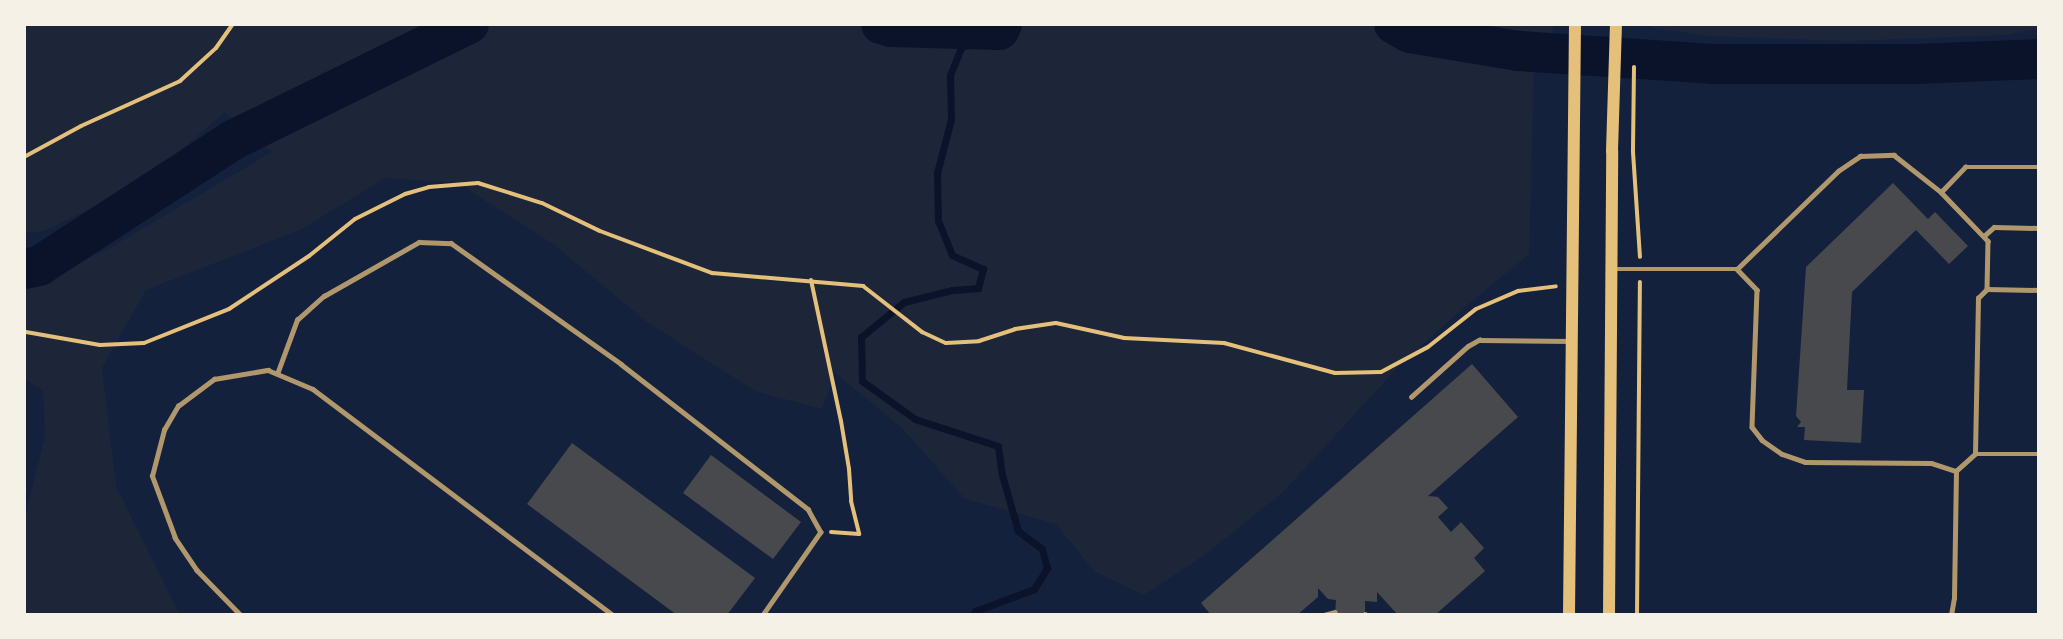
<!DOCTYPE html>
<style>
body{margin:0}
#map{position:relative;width:2063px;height:639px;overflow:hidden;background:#14213d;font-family:Barlow,sans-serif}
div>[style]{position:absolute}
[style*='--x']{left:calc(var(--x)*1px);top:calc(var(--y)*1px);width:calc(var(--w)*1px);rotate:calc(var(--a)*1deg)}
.green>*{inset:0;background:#1d2539}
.stream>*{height:7px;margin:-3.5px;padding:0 3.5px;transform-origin:3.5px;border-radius:3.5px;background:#0b132b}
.river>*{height:40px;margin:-20px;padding:0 20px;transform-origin:20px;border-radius:20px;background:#0b132b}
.building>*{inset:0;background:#48494c}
.path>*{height:4px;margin:-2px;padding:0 2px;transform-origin:2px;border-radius:2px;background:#e5c07b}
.service>*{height:4.5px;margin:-2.25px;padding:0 2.25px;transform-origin:2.25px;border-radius:2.25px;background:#b1986c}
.secondary>*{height:12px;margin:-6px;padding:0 6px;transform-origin:6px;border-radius:6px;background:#e5c07b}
span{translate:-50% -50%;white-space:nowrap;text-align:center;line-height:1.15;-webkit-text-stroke:6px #f6f1e7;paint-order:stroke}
.frame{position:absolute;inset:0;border:26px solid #f6f1e7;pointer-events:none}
</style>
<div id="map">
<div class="green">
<div style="clip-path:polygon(24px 24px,1553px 24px,1552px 37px,1535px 32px,1529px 254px,1461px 310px,1401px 364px,1283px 492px,1206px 554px,1144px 595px,1094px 571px,1056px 524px,965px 499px,901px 427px,835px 373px,822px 409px,755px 391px,647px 322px,553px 244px,458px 183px,385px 178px,302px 229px,146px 290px,102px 368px,116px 486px,180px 615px,24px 615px,24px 519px,45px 438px,43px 391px,24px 378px,24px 285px,103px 252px,272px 152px,225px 112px,143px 183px,44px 231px,24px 233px)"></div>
<div style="clip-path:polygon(1652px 24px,2039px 24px,2039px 28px,2006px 35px,1846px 41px,1708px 36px,1654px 28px)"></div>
</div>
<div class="stream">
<div style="--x:973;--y:615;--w:4;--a:-63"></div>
<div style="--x:975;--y:611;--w:63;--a:-20.4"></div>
<div style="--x:1034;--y:589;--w:25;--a:-58"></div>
<div style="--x:1047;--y:568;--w:20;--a:-105"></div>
<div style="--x:1042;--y:549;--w:30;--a:-143"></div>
<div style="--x:1018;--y:531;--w:58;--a:-105.9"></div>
<div style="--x:1002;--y:475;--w:29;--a:-98"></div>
<div style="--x:998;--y:446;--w:87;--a:-162"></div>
<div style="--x:915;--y:419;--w:65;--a:-144.4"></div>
<div style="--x:862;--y:381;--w:44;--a:-91.3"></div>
<div style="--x:861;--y:337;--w:55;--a:-39.1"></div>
<div style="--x:904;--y:302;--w:49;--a:-14"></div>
<div style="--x:952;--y:290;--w:26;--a:-4"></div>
<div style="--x:978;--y:288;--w:20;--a:-75"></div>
<div style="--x:983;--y:269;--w:34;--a:-156"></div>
<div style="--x:952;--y:255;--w:37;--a:-112"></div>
<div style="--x:938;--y:221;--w:48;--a:-91.2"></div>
<div style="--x:937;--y:173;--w:56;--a:-75.5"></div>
<div style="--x:951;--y:119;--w:44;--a:-91.3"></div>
<div style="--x:950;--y:75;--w:29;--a:-68"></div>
<div style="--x:961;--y:48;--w:34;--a:-32"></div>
</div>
<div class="river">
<div style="--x:881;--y:24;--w:10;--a:17"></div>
<div style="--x:891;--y:27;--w:108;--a:1.6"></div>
<div style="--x:999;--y:30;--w:7;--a:-63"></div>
<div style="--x:1394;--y:24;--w:18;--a:29"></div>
<div style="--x:1410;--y:33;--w:110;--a:9.4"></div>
<div style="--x:1519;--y:51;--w:194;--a:3.8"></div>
<div style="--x:1713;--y:64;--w:202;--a:0"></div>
<div style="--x:1915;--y:64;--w:124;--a:-2.3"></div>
<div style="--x:24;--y:269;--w:15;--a:-11"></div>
<div style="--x:39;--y:266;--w:231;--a:-33"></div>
<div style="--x:233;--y:140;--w:263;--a:-26.2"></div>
</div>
<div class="building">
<div style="clip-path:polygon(1893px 183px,1928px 219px,1935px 212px,1968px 246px,1949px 264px,1916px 230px,1852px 292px,1847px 390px,1864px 390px,1861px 443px,1804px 440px,1805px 427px,1797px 427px,1801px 422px,1796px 416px,1806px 267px)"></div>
<div style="clip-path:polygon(1472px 364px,1518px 417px,1428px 496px,1438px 497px,1448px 508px,1438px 517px,1451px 532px,1461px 522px,1484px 548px,1474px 558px,1485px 571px,1435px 615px,1398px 615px,1377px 592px,1377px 602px,1365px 601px,1365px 615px,1335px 615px,1336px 600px,1328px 599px,1318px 588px,1318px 597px,1297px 615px,1211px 615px,1201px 603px)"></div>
<div style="clip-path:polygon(572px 443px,755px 578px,727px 615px,677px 615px,527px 504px)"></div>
<div style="clip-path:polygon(711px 455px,801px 522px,773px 559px,683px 493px)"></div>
</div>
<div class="path">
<div style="--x:1634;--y:67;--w:85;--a:90.7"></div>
<div style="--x:1633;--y:152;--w:105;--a:86.2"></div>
<div style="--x:24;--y:157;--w:65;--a:-28.5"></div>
<div style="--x:81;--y:126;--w:109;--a:-24.4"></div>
<div style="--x:180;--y:81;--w:49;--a:-42.5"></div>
<div style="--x:216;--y:48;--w:29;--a:-55"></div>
<div style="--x:811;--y:280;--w:144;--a:78"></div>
<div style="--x:841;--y:421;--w:49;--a:80.5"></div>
<div style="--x:849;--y:469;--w:32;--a:86"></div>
<div style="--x:851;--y:501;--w:34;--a:76"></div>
<div style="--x:859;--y:534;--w:28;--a:-176"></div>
<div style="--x:26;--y:332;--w:75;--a:10"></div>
<div style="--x:100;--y:345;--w:44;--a:-2.6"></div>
<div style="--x:144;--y:343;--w:92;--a:-21.8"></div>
<div style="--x:229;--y:309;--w:96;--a:-33.5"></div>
<div style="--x:309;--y:256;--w:59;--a:-38.8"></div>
<div style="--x:355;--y:219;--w:56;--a:-26.6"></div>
<div style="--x:405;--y:194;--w:25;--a:-16"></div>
<div style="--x:429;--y:187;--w:49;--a:-4.7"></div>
<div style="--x:478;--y:183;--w:67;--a:17.4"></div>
<div style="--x:542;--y:203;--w:64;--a:25.8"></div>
<div style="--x:600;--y:231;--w:120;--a:20.6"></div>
<div style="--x:712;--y:273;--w:152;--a:4.9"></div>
<div style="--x:863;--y:286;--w:75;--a:37.9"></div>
<div style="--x:922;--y:332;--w:26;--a:25"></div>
<div style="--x:946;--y:343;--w:33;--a:-3"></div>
<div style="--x:979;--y:341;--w:38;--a:-18"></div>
<div style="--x:1015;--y:329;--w:41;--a:-8.3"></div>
<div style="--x:1056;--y:323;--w:70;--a:12.4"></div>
<div style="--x:1124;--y:338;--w:100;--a:2.9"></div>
<div style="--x:1224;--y:343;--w:115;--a:15.1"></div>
<div style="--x:1335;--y:373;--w:46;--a:-1.2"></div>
<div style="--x:1381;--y:372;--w:53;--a:-28"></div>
<div style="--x:1428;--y:347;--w:61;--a:-38.4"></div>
<div style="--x:1476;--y:309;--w:46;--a:-23.2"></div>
<div style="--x:1518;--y:291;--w:38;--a:-7"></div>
<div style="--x:1637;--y:615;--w:333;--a:-89.5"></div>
</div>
<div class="service">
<div style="--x:1941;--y:192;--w:68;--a:46.2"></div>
<div style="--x:1988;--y:241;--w:48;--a:91.2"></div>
<div style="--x:1984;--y:236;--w:13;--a:-42"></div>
<div style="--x:1994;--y:227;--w:45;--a:1.3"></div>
<div style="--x:1611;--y:269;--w:126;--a:0"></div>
<div style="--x:1737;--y:269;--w:141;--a:-44.1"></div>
<div style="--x:1838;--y:171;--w:27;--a:-34"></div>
<div style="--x:1860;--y:156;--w:34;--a:-2"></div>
<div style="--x:1894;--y:155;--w:60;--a:38.2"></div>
<div style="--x:1941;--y:192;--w:35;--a:-46"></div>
<div style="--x:1965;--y:167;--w:74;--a:0"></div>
<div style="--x:1737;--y:269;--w:29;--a:46"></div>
<div style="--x:1757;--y:290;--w:137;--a:92.1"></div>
<div style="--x:1752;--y:427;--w:16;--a:52"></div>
<div style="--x:1762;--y:440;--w:24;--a:35"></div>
<div style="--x:1782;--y:454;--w:24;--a:19"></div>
<div style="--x:1805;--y:462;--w:126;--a:0.5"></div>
<div style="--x:1931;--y:463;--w:26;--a:18"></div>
<div style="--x:277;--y:374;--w:58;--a:-69.7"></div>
<div style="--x:297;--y:320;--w:36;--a:-42"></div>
<div style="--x:324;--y:296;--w:109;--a:-29.6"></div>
<div style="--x:419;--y:242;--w:32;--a:2"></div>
<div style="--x:451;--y:243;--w:209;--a:35.4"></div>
<div style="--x:621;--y:364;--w:237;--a:37.8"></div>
<div style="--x:808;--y:509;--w:26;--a:61"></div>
<div style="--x:821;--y:532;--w:101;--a:124.9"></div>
<div style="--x:1411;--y:397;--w:76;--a:-41.8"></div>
<div style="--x:1468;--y:346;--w:13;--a:-29"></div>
<div style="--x:1479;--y:340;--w:93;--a:0.6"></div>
<div style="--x:1975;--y:454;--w:64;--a:0"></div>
<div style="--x:1365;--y:614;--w:2;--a:27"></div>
<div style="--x:240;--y:615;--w:62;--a:-134.3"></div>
<div style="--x:197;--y:571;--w:40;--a:-124"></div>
<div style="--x:175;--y:538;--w:66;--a:-110.4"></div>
<div style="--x:152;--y:476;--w:48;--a:-75.4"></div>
<div style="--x:164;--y:430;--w:28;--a:-60"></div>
<div style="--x:178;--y:406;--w:45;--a:-36.9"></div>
<div style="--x:214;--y:379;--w:55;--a:-9.5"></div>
<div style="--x:268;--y:370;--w:49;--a:22.9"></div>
<div style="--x:313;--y:389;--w:376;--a:37"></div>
<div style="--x:1324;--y:615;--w:11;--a:-15"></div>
<div style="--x:1951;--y:615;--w:17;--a:-80"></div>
<div style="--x:1954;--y:598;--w:127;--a:-89.1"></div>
<div style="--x:1956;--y:471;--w:25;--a:-42"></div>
<div style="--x:1975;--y:454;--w:156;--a:-88.9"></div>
<div style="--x:1978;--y:298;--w:13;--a:-45"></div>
<div style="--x:1987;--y:289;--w:52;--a:1.1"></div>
</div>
<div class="secondary">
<div style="--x:1569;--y:615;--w:591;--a:-89.42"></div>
<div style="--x:1609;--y:615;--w:464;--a:-89.6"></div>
<div style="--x:1612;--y:151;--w:127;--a:-88.2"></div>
</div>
<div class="frame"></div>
</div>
